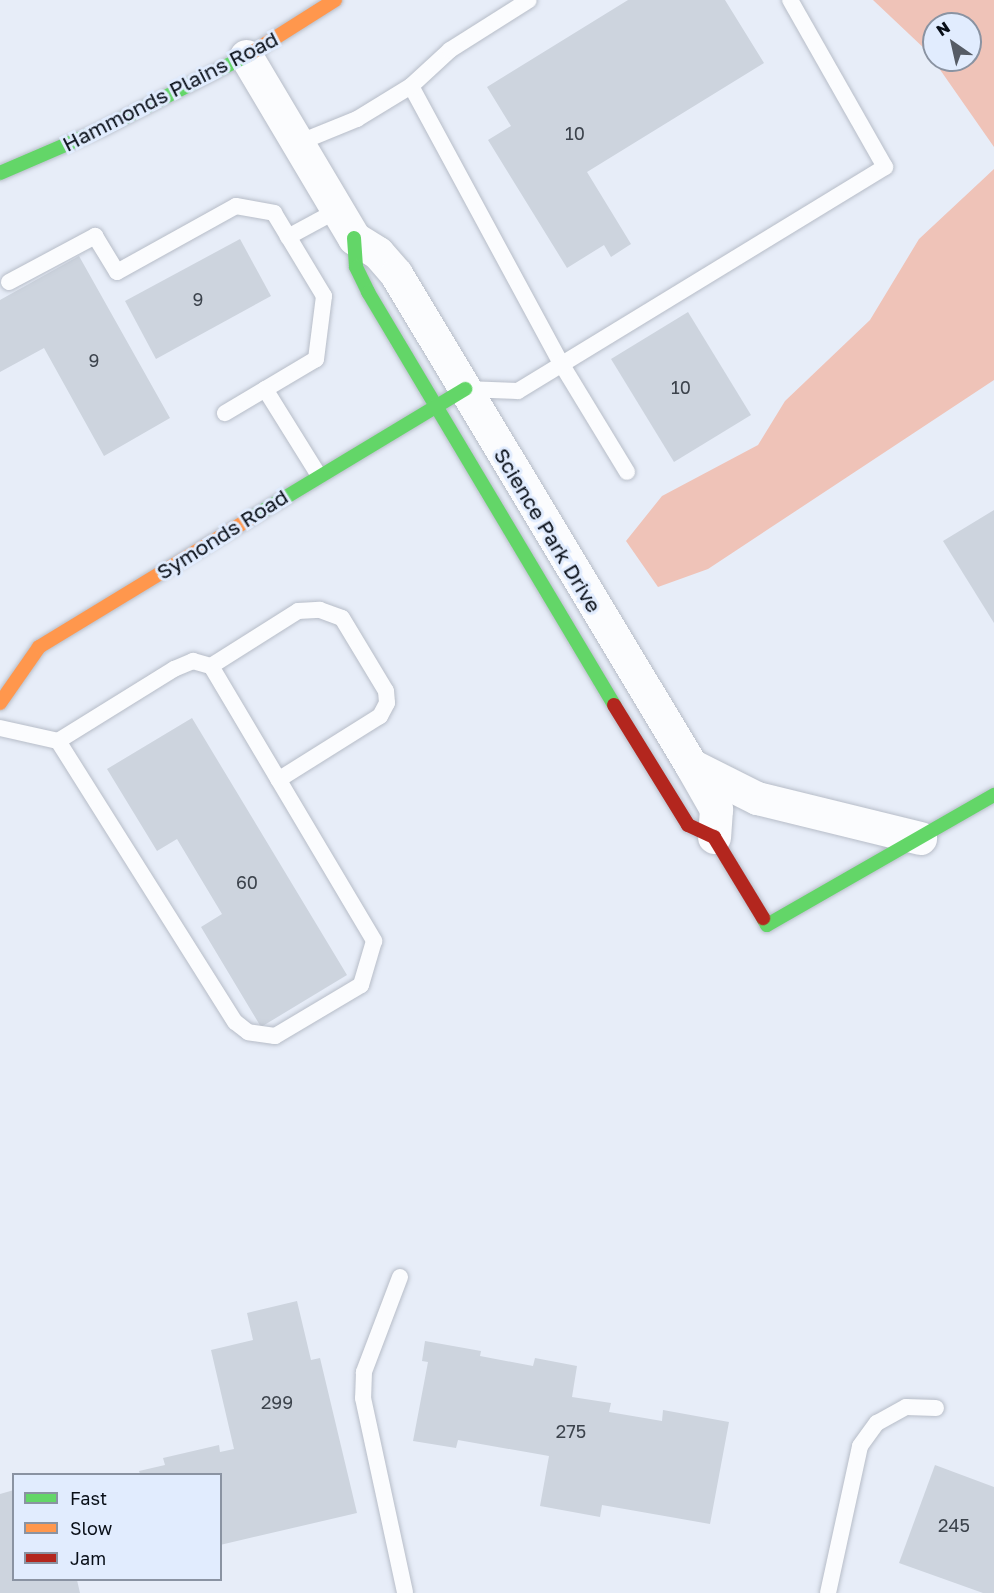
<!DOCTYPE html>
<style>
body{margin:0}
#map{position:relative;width:994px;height:1593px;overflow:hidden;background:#e7edf8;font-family:"Golos Text",sans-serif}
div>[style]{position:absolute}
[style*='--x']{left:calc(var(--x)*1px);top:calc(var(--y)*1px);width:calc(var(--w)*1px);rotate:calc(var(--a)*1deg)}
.forest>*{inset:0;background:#efc3b8}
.building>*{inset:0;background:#cdd4de}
.roads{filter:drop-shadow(0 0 2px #b7bdc8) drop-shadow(0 0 2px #b7bdc8)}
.lane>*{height:16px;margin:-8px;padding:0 8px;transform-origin:8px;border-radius:8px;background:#fbfcfe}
.street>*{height:33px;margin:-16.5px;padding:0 16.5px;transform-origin:16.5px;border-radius:16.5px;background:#fbfcfe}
.fast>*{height:14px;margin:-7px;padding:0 7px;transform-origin:7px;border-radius:7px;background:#63d668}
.slow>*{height:14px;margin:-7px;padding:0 7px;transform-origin:7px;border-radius:7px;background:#ff974d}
.jam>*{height:14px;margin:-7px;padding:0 7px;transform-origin:7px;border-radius:7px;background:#b3261e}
span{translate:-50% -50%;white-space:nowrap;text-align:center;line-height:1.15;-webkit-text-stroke:6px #e1ecfe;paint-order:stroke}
.number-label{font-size:18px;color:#3c434c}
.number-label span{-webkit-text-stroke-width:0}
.street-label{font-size:21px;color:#080e17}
.legend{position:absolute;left:12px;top:1473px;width:210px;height:108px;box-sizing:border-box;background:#e1ecfe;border:2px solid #8a93a2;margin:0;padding:8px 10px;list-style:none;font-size:18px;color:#080e17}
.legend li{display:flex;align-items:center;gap:12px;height:30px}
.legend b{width:30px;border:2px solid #8a93a2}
.north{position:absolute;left:922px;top:12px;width:60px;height:60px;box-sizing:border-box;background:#e1ecfe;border:2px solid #8a93a2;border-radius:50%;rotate:326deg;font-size:16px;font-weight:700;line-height:24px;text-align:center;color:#080e17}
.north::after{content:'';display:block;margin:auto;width:21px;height:27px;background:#565c66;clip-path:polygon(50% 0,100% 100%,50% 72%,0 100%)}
</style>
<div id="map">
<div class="forest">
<div style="clip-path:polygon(evenodd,873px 0,994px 0,994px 147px,927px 51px,873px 0,934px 24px,970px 24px,970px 60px,934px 60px,934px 24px)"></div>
<div style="clip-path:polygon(994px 169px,994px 380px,708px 569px,658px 587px,626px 541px,662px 496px,758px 445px,785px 401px,870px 320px,919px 239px)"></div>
</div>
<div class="building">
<div style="clip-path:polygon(628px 0,725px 0,764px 63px,587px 172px,631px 244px,611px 257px,604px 245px,567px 268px,488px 140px,511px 126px,487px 87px)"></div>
<div style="clip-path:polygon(240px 239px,271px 296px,156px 359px,125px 301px)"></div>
<div style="clip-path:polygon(79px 256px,170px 418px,104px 456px,44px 348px,0 372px,0 300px)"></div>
<div style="clip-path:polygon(688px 312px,751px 415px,674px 462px,611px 359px)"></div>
<div style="clip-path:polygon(994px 510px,994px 623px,943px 541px)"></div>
<div style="clip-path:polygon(192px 718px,347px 975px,261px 1027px,201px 927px,222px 914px,177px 839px,157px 851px,107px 769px)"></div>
<div style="clip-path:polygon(297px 1301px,311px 1360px,320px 1358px,357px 1513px,220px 1545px,220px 1474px,140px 1474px,139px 1471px,165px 1465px,163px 1458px,219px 1445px,220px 1452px,234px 1449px,211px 1350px,253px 1340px,247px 1313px)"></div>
<div style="clip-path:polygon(425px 1341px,481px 1351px,480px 1356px,533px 1366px,535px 1358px,577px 1366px,572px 1397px,611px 1403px,609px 1412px,662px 1421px,663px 1410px,729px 1422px,710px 1524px,602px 1505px,600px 1517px,540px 1506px,549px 1456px,458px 1440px,456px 1448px,413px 1441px,428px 1362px,422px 1361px)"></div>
<div style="clip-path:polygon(935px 1465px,994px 1487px,994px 1593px,983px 1593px,899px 1563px)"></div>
<div style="clip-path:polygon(14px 1490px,14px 1580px,77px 1580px,80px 1593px,0 1593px,0 1494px)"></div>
</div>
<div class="roads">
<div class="lane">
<div style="--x:411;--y:86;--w:317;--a:61.6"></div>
<div style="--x:562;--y:365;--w:125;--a:58.7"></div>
<div style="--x:298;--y:143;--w:64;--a:-22.1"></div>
<div style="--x:357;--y:119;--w:63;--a:-31.4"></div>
<div style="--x:411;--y:86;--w:53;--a:-42.7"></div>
<div style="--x:450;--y:50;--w:93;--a:-32.3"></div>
<div style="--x:288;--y:237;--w:57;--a:-28.4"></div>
<div style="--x:9;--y:282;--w:98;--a:-28.1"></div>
<div style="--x:95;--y:236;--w:42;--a:58.6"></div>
<div style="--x:117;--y:272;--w:136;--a:-29"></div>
<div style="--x:236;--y:206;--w:39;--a:10"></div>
<div style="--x:274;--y:213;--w:97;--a:58.9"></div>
<div style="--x:324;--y:296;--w:64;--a:97.2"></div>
<div style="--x:316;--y:359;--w:106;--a:149.3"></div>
<div style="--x:265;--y:389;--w:100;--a:58.1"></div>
<div style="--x:465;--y:389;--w:53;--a:2.2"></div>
<div style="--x:518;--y:391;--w:430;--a:-31.4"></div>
<div style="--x:885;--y:167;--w:192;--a:-119.6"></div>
<div style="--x:211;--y:666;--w:103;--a:-32.3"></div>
<div style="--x:298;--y:611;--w:22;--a:-3"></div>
<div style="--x:320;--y:610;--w:23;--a:20"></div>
<div style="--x:342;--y:618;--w:85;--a:58.9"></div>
<div style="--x:386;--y:691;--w:12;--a:85"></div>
<div style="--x:387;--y:703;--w:15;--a:118"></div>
<div style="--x:380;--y:716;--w:120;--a:147.9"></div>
<div style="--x:0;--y:728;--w:59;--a:12.6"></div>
<div style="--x:58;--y:741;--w:137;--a:-31.8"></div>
<div style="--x:174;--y:669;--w:21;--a:-23"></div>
<div style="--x:193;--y:661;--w:19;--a:16"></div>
<div style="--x:211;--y:666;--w:320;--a:59.3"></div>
<div style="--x:374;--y:941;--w:46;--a:106.5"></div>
<div style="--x:361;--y:985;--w:100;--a:149.3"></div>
<div style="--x:275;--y:1036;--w:27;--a:-172"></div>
<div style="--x:248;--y:1032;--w:16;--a:-142"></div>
<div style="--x:235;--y:1022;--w:332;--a:-122.2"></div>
<div style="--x:400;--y:1277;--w:102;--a:110.8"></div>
<div style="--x:364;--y:1372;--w:26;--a:92"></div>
<div style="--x:363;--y:1398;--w:199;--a:77.8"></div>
<div style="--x:828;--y:1593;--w:150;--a:-77.7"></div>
<div style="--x:860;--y:1446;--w:29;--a:-54"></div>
<div style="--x:877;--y:1423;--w:33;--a:-29"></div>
<div style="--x:906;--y:1407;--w:30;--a:2"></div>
</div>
<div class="street">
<div style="--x:246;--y:56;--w:212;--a:59.3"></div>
<div style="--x:354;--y:238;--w:28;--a:32"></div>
<div style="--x:378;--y:253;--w:28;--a:49"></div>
<div style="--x:396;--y:274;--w:573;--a:59"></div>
<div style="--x:691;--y:765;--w:51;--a:60.4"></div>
<div style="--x:716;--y:809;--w:28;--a:94"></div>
<div style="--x:691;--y:765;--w:74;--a:26.6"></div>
<div style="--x:757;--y:798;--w:168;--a:13.8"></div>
</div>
<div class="fast">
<div style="--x:0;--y:173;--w:111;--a:-23.3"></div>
<div style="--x:102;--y:129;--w:164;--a:-26.9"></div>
<div style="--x:354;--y:238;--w:29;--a:86"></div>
<div style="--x:356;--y:267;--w:28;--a:64"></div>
<div style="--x:368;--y:292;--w:481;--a:59.2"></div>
<div style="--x:253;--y:517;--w:248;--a:-31.1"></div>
<div style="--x:763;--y:918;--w:8;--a:60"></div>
<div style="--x:767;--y:925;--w:262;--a:-29.8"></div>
</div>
<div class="slow">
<div style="--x:248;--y:55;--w:103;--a:-32.3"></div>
<div style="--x:0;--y:703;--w:68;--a:-55.1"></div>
<div style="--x:39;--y:647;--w:250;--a:-31.3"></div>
</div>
<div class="jam">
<div style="--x:614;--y:705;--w:141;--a:58.3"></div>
<div style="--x:688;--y:825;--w:29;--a:25"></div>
<div style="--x:714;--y:837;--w:95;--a:58.8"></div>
</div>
</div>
<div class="number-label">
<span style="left:575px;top:133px">10</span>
<span style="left:198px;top:299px">9</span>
<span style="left:94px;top:360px">9</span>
<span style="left:681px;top:387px">10</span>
<span style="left:247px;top:882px">60</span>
<span style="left:277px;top:1402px">299</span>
<span style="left:571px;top:1431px">275</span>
<span style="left:954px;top:1525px">245</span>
</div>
<div class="street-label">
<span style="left:170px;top:91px;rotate:-27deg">Hammonds Plains Road</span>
<span style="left:548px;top:530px;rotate:59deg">Science Park Drive</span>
<span style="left:222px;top:534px;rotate:-32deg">Symonds Road</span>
</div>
<ul class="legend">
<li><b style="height:8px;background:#63d668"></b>Fast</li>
<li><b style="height:8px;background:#ff974d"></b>Slow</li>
<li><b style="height:8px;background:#b3261e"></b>Jam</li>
</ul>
<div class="north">N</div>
</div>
